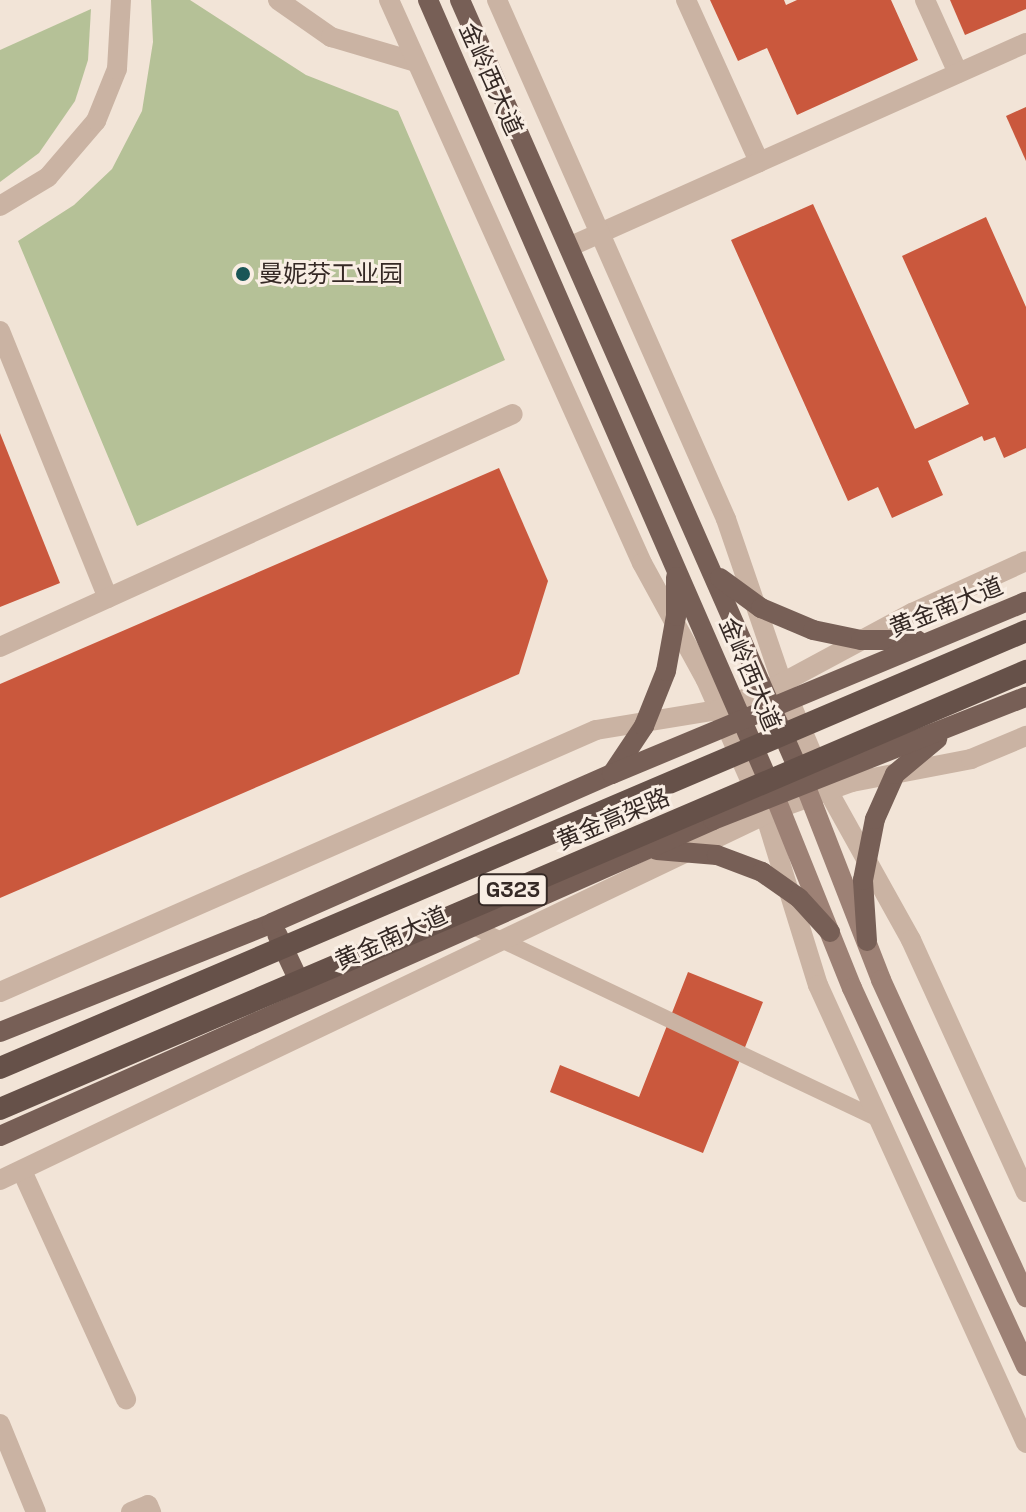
<!DOCTYPE html>
<meta charset="utf-8">
<style>
body{margin:0}
#map{position:relative;width:1026px;height:1512px;overflow:hidden;background:#f2e4d7;font-family:"Space Grotesk","Noto Sans SC",sans-serif}
div>[style]{position:absolute}
[style*='--x']{left:calc(var(--x)*1px);top:calc(var(--y)*1px);width:calc(var(--w)*1px);rotate:calc(var(--a)*1deg)}
.green>*{inset:0;background:#b5c197}
.building>*{inset:0;background:#ca583d}
.service>*{height:16px;margin:-8px;padding:0 8px;transform-origin:8px;border-radius:8px;background:#cab3a3}
.minor>*{height:20px;margin:-10px;padding:0 10px;transform-origin:10px;border-radius:10px;background:#cab3a3}
.tertiary>*{height:20px;margin:-10px;padding:0 10px;transform-origin:10px;border-radius:10px;background:#cab3a3}
.secondary>*{height:20px;margin:-10px;padding:0 10px;transform-origin:10px;border-radius:10px;background:#9d8175}
.primary>*{height:20px;margin:-10px;padding:0 10px;transform-origin:10px;border-radius:10px;background:#775f56}
.trunk-bridge>*{height:22px;margin:-11px;padding:0 11px;transform-origin:11px;border-radius:11px;background:#665149}
.dots>*{width:22px;height:22px;translate:-50% -50%;box-sizing:border-box;border:4px solid #f9eee4;border-radius:50%}
span{translate:-50% -50%;white-space:nowrap;text-align:center;line-height:1.15;-webkit-text-stroke:6px #f9eee4;paint-order:stroke}
.shield-label span{padding:2px 6px;background:#f9eee4;border:2px solid;border-radius:6px;-webkit-text-stroke-width:0}
.shield-label{font-size:22px;color:#352925;font-weight:700}
.street-label{font-size:24px;color:#352925}
.poi-label{font-size:24px;color:#352925}
.left{translate:0 -50%;text-align:left}
</style>
<div id="map">
<div class="green">
<div style="clip-path:polygon(151px 0,190px 0,306px 75px,398px 111px,505px 360px,137px 526px,18px 241px,74px 205px,112px 169px,142px 111px,153px 42px)"></div>
<div style="clip-path:polygon(91px 9px,88px 60px,75px 101px,39px 153px,0 182px,0 50px)"></div>
</div>
<div class="building">
<div style="clip-path:polygon(710px 0,784px 0,786px 5px,797px 0,891px 0,918px 60px,797px 115px,767px 48px,738px 61px)"></div>
<div style="clip-path:polygon(950px 0,1026px 0,1026px 9px,965px 35px)"></div>
<div style="clip-path:polygon(1026px 107px,1026px 161px,1006px 116px)"></div>
<div style="clip-path:polygon(813px 204px,915px 429px,969px 404px,902px 256px,986px 217px,1026px 307px,1026px 448px,1004px 458px,995px 437px,984px 441px,982px 436px,928px 461px,943px 495px,892px 518px,878px 487px,848px 501px,731px 240px)"></div>
<div style="clip-path:polygon(0 433px,60px 583px,0 607px)"></div>
<div style="clip-path:polygon(499px 468px,548px 581px,519px 674px,0 898px,0 684px)"></div>
<div style="clip-path:polygon(688px 972px,763px 1002px,703px 1153px,550px 1092px,560px 1065px,639px 1097px)"></div>
</div>
<div class="service">
<div style="--x:476;--y:928;--w:446;--a:25.4"></div>
</div>
<div class="minor">
<div style="--x:278;--y:0;--w:65;--a:34.9"></div>
<div style="--x:331;--y:37;--w:89;--a:16.4"></div>
<div style="--x:686;--y:0;--w:178;--a:65.7"></div>
<div style="--x:925;--y:0;--w:80;--a:65.7"></div>
<div style="--x:0;--y:206;--w:56;--a:-31.1"></div>
<div style="--x:48;--y:177;--w:74;--a:-49.4"></div>
<div style="--x:96;--y:121;--w:56;--a:-68"></div>
<div style="--x:117;--y:69;--w:69;--a:-86.7"></div>
<div style="--x:569;--y:247;--w:500;--a:-24.06"></div>
<div style="--x:0;--y:331;--w:288;--a:68"></div>
<div style="--x:0;--y:647;--w:563;--a:-24.43"></div>
<div style="--x:22;--y:1171;--w:251;--a:65.5"></div>
<div style="--x:0;--y:1424;--w:95;--a:67.8"></div>
<div style="--x:131;--y:1512;--w:18;--a:-22"></div>
<div style="--x:148;--y:1505;--w:8;--a:67"></div>
</div>
<div class="tertiary">
<div style="--x:389;--y:0;--w:617;--a:65.8"></div>
<div style="--x:642;--y:563;--w:133;--a:61.3"></div>
<div style="--x:706;--y:680;--w:146;--a:66.2"></div>
<div style="--x:765;--y:814;--w:179;--a:72.8"></div>
<div style="--x:818;--y:985;--w:503;--a:65.57"></div>
<div style="--x:497;--y:0;--w:567;--a:66.19"></div>
<div style="--x:726;--y:519;--w:173;--a:71.1"></div>
<div style="--x:782;--y:683;--w:115;--a:67"></div>
<div style="--x:827;--y:789;--w:173;--a:60.9"></div>
<div style="--x:911;--y:940;--w:277;--a:65.5"></div>
<div style="--x:0;--y:992;--w:651;--a:-23.73"></div>
<div style="--x:596;--y:730;--w:124;--a:-9.3"></div>
<div style="--x:718;--y:710;--w:69;--a:-22.9"></div>
<div style="--x:782;--y:683;--w:148;--a:-28.3"></div>
<div style="--x:912;--y:613;--w:125;--a:-24.5"></div>
<div style="--x:0;--y:1180;--w:863;--a:-25.53"></div>
<div style="--x:779;--y:808;--w:77;--a:-19.6"></div>
<div style="--x:852;--y:782;--w:121;--a:-10.9"></div>
<div style="--x:971;--y:759;--w:60;--a:-22.7"></div>
</div>
<div class="secondary">
<div style="--x:804;--y:782;--w:212;--a:68.7"></div>
<div style="--x:881;--y:980;--w:349;--a:65.4"></div>
<div style="--x:774;--y:794;--w:209;--a:68.1"></div>
<div style="--x:852;--y:988;--w:416;--a:65.3"></div>
</div>
<div class="primary">
<div style="--x:428;--y:0;--w:866;--a:66.45"></div>
<div style="--x:460;--y:0;--w:854;--a:66.26"></div>
<div style="--x:720;--y:578;--w:51;--a:36.2"></div>
<div style="--x:761;--y:608;--w:56;--a:22.9"></div>
<div style="--x:813;--y:630;--w:49;--a:11.8"></div>
<div style="--x:861;--y:640;--w:56;--a:0"></div>
<div style="--x:612;--y:774;--w:58;--a:-56.3"></div>
<div style="--x:644;--y:726;--w:59;--a:-68.2"></div>
<div style="--x:666;--y:671;--w:56;--a:-79.7"></div>
<div style="--x:676;--y:616;--w:39;--a:-90"></div>
<div style="--x:657;--y:850;--w:60;--a:4.8"></div>
<div style="--x:717;--y:855;--w:48;--a:20.7"></div>
<div style="--x:762;--y:872;--w:45;--a:35.1"></div>
<div style="--x:799;--y:898;--w:46;--a:47.6"></div>
<div style="--x:277;--y:934;--w:68;--a:64.9"></div>
<div style="--x:867;--y:941;--w:61;--a:-93.8"></div>
<div style="--x:863;--y:880;--w:62;--a:-78.9"></div>
<div style="--x:875;--y:819;--w:49;--a:-66"></div>
<div style="--x:895;--y:774;--w:55;--a:-39.8"></div>
<div style="--x:0;--y:1032;--w:293;--a:-21.8"></div>
<div style="--x:272;--y:923;--w:371;--a:-23.7"></div>
<div style="--x:612;--y:774;--w:448;--a:-22.6"></div>
<div style="--x:0;--y:1136;--w:780;--a:-23.9"></div>
<div style="--x:713;--y:820;--w:336;--a:-21.5"></div>
</div>
<div class="trunk-bridge">
<div style="--x:0;--y:1068;--w:1115;--a:-23.07"></div>
<div style="--x:0;--y:1109;--w:1116;--a:-23.12"></div>
</div>
<div class="dots">
<div style="left:243px;top:274px;background:#1a5657"></div>
</div>
<div class="shield-label">
<span style="left:513px;top:890px">G323</span>
</div>
<div class="street-label">
<span style="left:491px;top:79px;rotate:66deg">金岭西大道</span>
<span style="left:946px;top:607px;rotate:-22deg">黄金南大道</span>
<span style="left:750px;top:674px;rotate:67deg">金岭西大道</span>
<span style="left:613px;top:819px;rotate:-23deg">黄金高架路</span>
<span style="left:391px;top:938px;rotate:-24deg">黄金南大道</span>
</div>
<div class="poi-label">
<span class="left" style="left:259px;top:274px">曼妮芬工业园</span>
</div>
</div>
